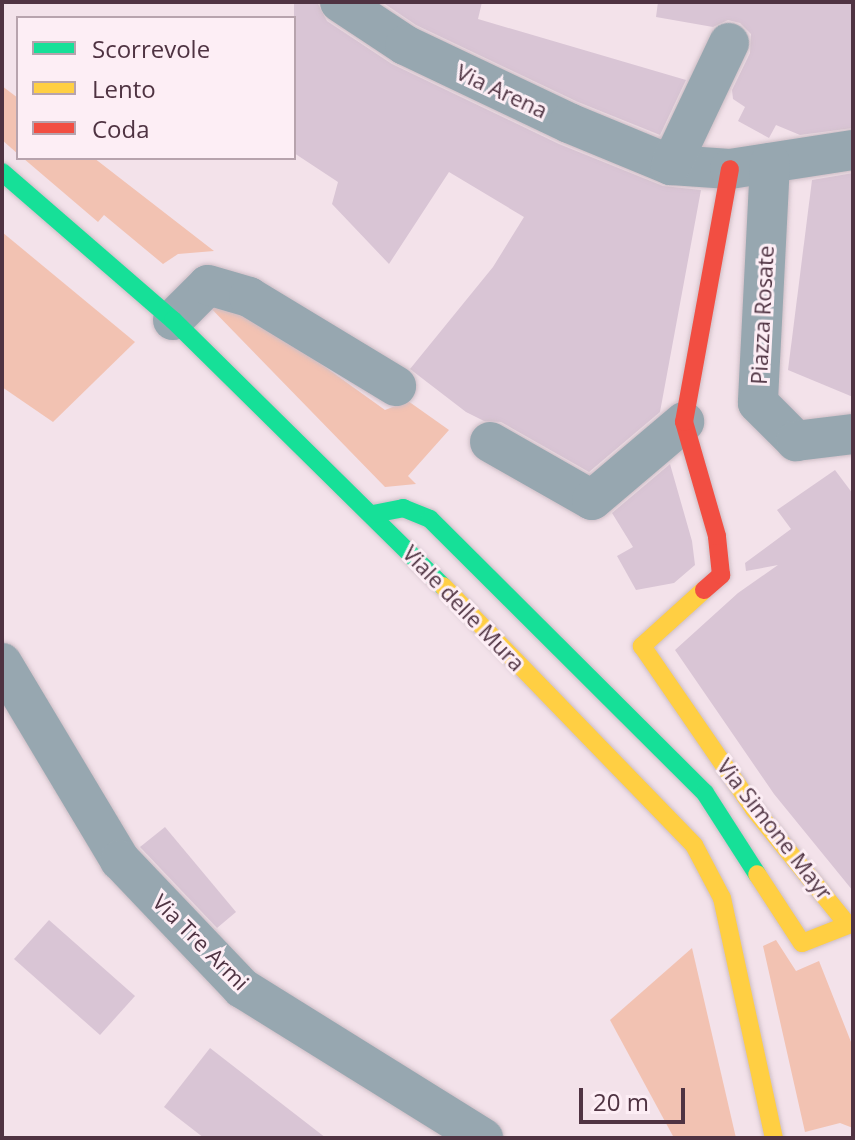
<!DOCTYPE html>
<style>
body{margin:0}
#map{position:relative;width:855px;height:1140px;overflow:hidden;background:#f3e2ea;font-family:"Open Sans",sans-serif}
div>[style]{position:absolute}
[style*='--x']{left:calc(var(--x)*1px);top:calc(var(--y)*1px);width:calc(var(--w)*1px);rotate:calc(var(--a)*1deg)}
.green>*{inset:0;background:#f2c2b2}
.building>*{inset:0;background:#d9c5d5}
.roads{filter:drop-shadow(0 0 2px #cdbdc5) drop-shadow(0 0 2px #cdbdc5)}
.street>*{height:40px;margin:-20px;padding:0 20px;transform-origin:20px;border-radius:20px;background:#97a7b0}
.fast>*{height:18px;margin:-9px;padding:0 9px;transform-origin:9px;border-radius:9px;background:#16e098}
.slow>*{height:18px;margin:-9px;padding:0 9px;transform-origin:9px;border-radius:9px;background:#ffcf43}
.jam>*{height:18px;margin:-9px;padding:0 9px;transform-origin:9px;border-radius:9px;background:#f24e42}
span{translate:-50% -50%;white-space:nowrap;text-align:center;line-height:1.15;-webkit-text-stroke:6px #fdeef5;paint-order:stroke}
.street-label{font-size:22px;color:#4f3342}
.frame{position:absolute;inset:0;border:4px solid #4f3342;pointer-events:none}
.legend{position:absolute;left:16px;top:16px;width:280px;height:144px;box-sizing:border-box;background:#fdeef5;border:2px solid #b7a3ad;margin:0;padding:10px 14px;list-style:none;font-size:24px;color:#4f3342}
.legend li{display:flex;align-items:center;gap:16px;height:40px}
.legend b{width:40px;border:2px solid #b7a3ad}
.scale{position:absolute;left:579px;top:1088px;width:106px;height:36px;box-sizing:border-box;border:4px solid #4f3342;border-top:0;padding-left:10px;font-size:24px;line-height:28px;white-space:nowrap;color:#4f3342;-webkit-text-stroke:6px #fdeef5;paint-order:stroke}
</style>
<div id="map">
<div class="green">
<div style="clip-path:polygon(2px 86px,18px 98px,18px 154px,2px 140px)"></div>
<div style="clip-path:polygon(23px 158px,94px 158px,214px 251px,178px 254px,163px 264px,104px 215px,98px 222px)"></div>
<div style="clip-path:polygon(2px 232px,135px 342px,53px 422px,2px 387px)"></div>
<div style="clip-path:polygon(219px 291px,385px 410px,408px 401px,449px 430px,408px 476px,416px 484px,385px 487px,201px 298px)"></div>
<div style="clip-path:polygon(776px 940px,796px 971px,819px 961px,853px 1047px,853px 1128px,840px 1123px,805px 1132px,763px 946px)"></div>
<div style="clip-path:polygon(692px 948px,736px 1138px,674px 1138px,610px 1020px)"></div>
</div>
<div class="building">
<div style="clip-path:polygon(294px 2px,317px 2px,327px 21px,392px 64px,559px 144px,663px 186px,701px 190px,660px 412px,589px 472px,501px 422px,484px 421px,466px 412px,410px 369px,493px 267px,524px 217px,449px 172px,389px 264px,332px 204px,338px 182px,294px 153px)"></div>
<div style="clip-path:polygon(382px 2px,482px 2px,478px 19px,686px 80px,660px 135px,578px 102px,416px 25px)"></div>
<div style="clip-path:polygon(658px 2px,853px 2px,853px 128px,800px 135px,776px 125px,769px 138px,738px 121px,745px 107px,733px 99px,732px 90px,750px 53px,751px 34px,740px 23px,728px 20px,713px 27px,656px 17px)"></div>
<div style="clip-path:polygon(853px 173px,853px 397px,788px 370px,812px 180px)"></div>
<div style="clip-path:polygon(670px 464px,692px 541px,695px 565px,674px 583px,636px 590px,617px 556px,633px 547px,612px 513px)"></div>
<div style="clip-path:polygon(835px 470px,853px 494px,853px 891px,774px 794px,675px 650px,738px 593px,778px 565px,746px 571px,745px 563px,791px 529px,777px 510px)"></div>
<div style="clip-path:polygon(165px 827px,236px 912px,217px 928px,140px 847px)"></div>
<div style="clip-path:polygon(49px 920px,135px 996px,100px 1035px,14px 959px)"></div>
<div style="clip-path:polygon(210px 1048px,326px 1138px,204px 1138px,164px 1107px)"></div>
</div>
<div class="roads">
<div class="street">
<div style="--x:340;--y:2;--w:78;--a:33.5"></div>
<div style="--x:405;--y:45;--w:182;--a:25.4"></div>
<div style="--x:569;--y:123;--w:110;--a:22.4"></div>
<div style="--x:671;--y:165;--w:59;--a:3.9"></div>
<div style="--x:730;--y:169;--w:124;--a:-8.8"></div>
<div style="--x:770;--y:163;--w:240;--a:92.9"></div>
<div style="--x:758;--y:403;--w:54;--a:45"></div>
<div style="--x:796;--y:441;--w:57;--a:-7"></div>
<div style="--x:671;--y:165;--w:135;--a:-64.6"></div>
<div style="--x:173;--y:320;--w:49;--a:-45"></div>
<div style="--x:208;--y:285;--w:43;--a:16.3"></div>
<div style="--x:249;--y:297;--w:172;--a:31.2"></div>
<div style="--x:490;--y:442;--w:117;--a:29.6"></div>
<div style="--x:592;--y:500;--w:121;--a:-40.3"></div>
<div style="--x:2;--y:663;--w:230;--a:59.1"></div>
<div style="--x:120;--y:860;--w:177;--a:46.4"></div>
<div style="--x:242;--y:988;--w:284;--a:31.9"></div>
</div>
<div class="fast">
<div style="--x:2;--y:172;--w:226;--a:40.9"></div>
<div style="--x:173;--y:320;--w:379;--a:44.6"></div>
<div style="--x:373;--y:514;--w:31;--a:-11"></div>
<div style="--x:403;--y:508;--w:29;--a:22"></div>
<div style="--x:430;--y:519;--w:388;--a:44.9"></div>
<div style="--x:705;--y:793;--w:96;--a:57.3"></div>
</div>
<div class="slow">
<div style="--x:443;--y:586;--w:361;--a:45.9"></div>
<div style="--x:694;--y:845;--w:60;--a:62.2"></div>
<div style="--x:722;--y:898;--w:246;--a:77.8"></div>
<div style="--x:704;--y:590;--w:84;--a:137.9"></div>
<div style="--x:642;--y:646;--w:198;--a:55.5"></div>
<div style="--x:754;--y:809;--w:149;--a:51"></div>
<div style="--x:848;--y:925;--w:49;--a:158.6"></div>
<div style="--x:802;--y:943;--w:82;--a:-123.1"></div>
</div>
<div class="jam">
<div style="--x:704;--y:590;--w:23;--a:-41"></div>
<div style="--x:721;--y:575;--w:39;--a:-96"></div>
<div style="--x:717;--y:536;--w:119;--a:-106.1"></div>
<div style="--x:684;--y:422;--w:257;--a:-79.7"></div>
</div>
</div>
<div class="street-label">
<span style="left:502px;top:91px;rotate:25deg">Via Arena</span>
<span style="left:762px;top:315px;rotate:-87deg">Piazza Rosate</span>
<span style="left:464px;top:608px;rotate:46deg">Viale delle Mura</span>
<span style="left:775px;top:829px;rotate:52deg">Via Simone Mayr</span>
<span style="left:201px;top:942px;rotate:45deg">Via Tre Armi</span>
</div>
<div class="frame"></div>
<ul class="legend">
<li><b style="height:10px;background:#16e098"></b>Scorrevole</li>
<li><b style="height:10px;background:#ffcf43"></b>Lento</li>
<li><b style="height:10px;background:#f24e42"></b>Coda</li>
</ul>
<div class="scale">20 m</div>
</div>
